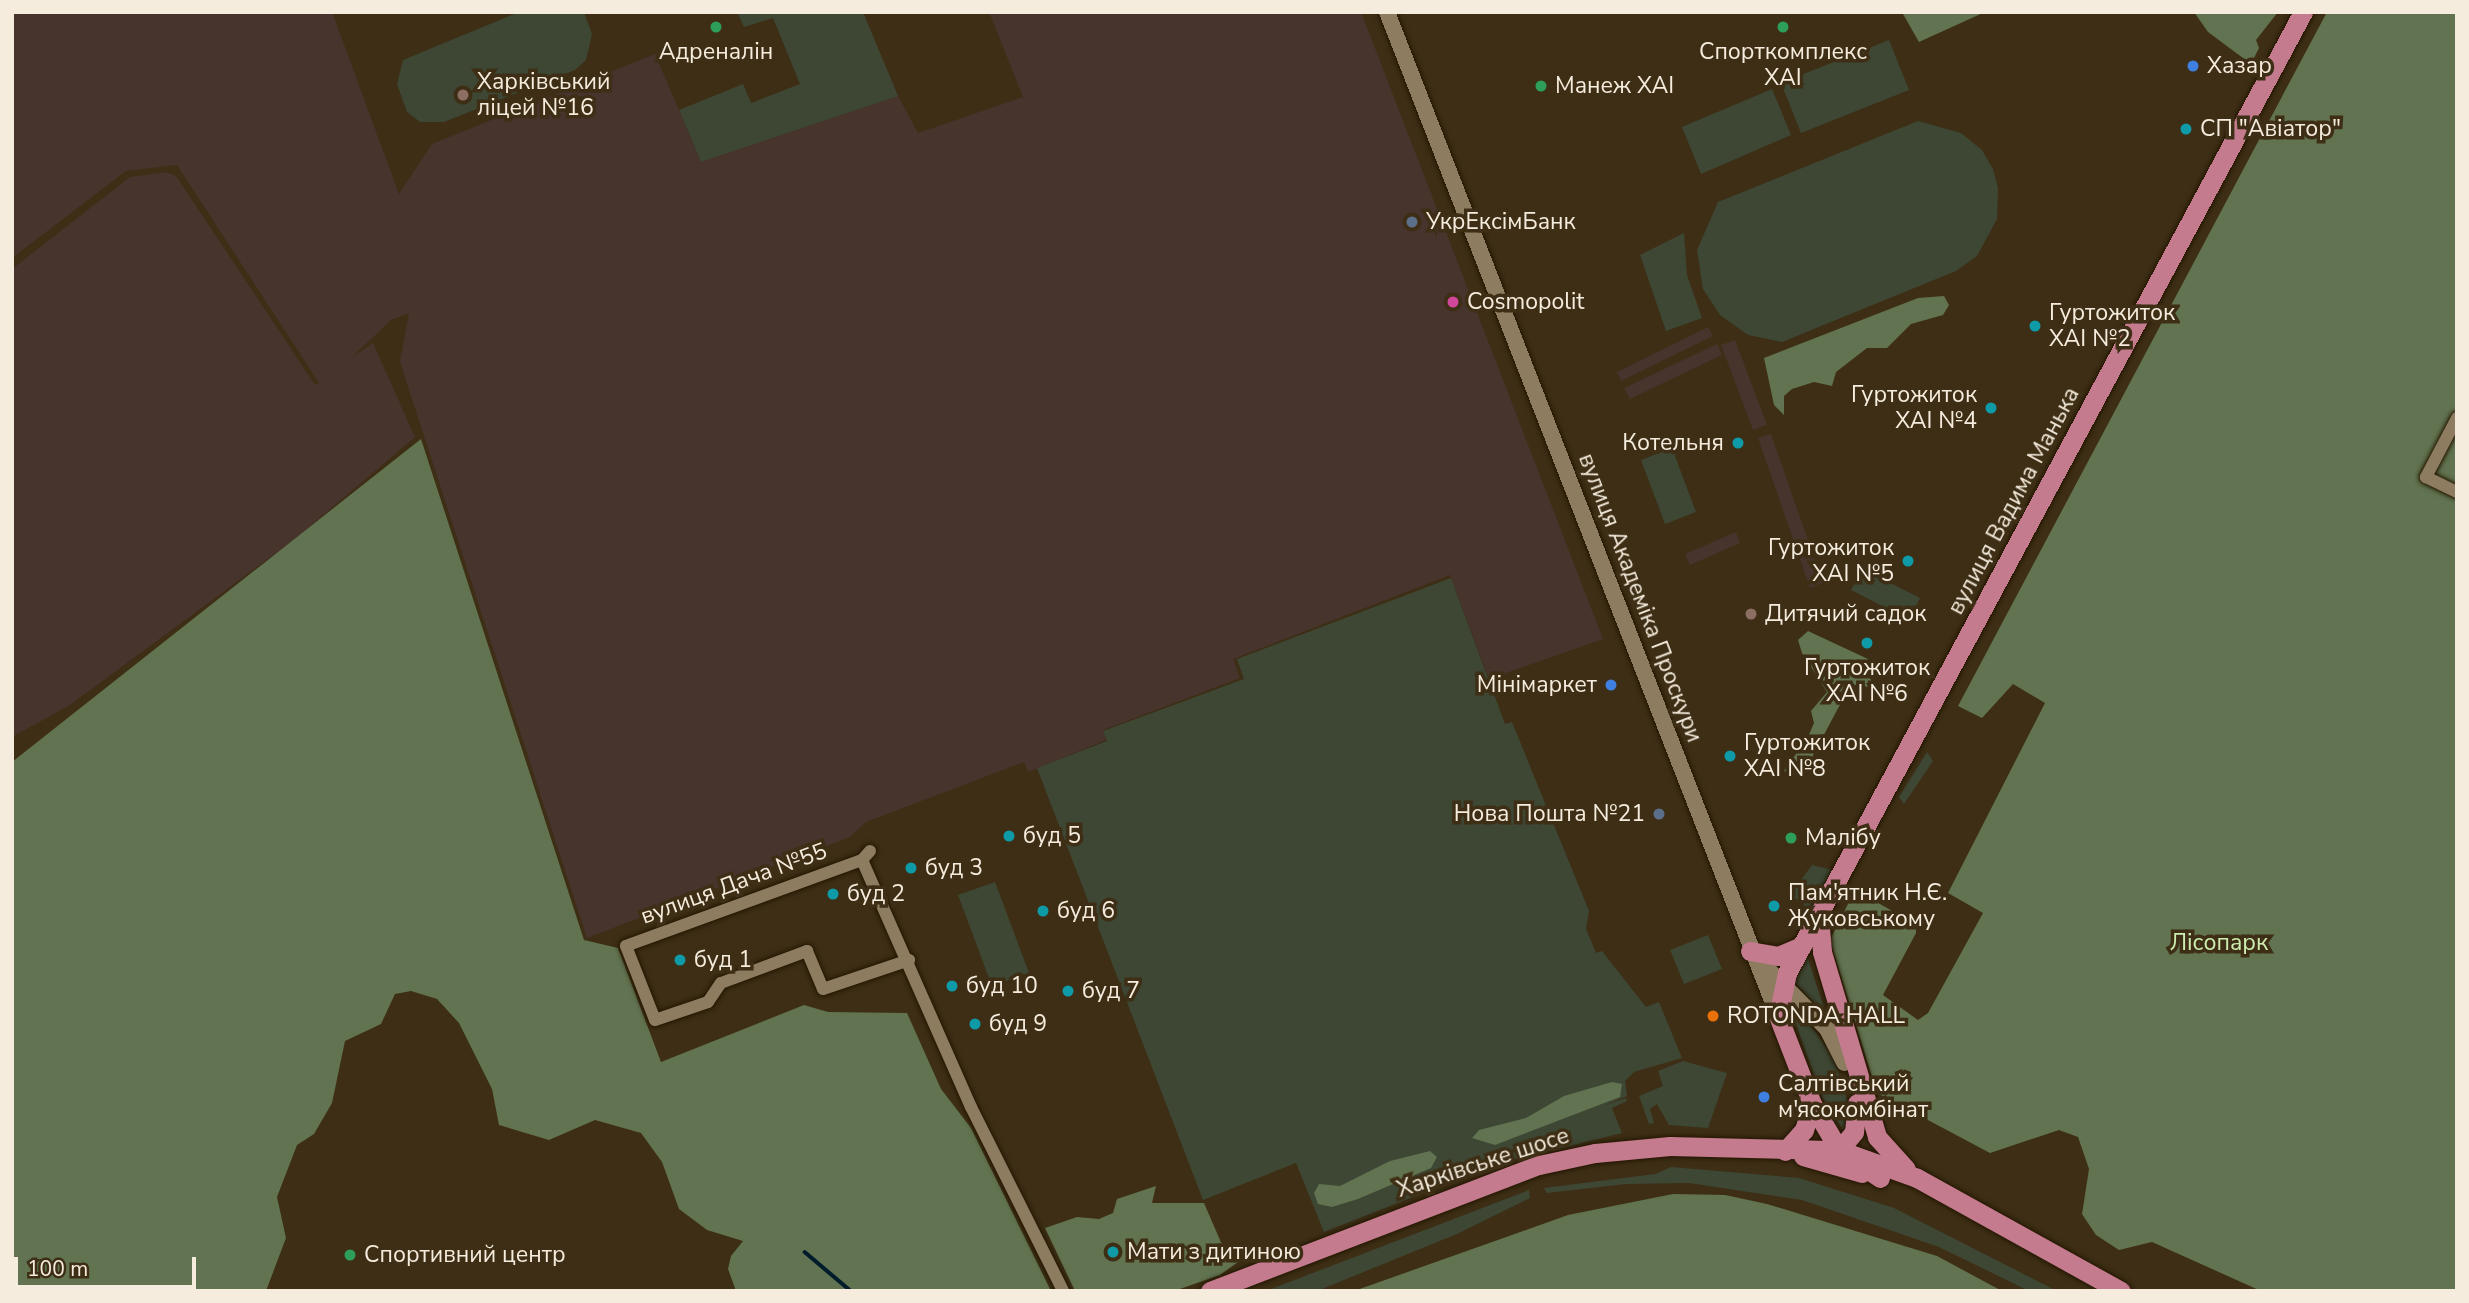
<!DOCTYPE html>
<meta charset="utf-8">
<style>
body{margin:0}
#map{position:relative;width:2469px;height:1303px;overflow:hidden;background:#3d2e15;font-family:"Nunito Sans",sans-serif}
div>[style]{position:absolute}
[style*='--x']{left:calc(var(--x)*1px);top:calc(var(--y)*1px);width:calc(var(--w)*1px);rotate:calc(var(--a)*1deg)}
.industrial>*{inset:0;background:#47342d}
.green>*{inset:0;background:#3d4734}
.forest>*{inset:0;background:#617350}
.stream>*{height:3.5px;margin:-1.75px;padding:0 1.75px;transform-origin:1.75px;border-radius:1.75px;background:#001c2b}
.roads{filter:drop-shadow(0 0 2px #241600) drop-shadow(0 0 2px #241600)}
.minor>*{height:12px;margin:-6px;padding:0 6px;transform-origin:6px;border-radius:6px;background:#8d7c60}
.tertiary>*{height:16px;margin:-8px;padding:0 8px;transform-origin:8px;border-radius:8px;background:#8d7c60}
.primary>*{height:19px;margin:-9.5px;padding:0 9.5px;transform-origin:9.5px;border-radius:9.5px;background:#c57b8e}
.dots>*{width:19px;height:19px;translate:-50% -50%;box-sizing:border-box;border:4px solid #3d2e15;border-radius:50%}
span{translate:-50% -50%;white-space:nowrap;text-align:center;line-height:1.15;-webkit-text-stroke:7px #3d2e15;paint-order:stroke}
.poi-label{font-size:23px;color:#f5ecdd}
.left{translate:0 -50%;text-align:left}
.right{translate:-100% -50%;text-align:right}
.street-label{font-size:23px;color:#f5ecdd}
.park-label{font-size:23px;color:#cdedb0}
.frame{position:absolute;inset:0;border:14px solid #f5ecdd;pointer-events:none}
.scale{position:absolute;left:14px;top:1257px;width:182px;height:32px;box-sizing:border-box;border:4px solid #f5ecdd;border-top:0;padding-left:9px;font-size:21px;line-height:24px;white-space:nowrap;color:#f5ecdd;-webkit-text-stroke:5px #3d2e15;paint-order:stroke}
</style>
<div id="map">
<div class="industrial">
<div style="clip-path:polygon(12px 12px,332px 12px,399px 194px,432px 144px,655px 54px,701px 162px,898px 96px,918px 133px,1023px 97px,989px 12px,1361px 12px,1603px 639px,1489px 679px,1450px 575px,1233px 659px,1240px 678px,1103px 730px,1106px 740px,1028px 772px,1024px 762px,866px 822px,850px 837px,587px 938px,400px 362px,409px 313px,391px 320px,351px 358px,373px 343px,415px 437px,295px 539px,70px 705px,12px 737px,12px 269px,130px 177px,166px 172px,176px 176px,315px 385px,319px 383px,177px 165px,126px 171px,12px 258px)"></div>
<div style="clip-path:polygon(1708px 327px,1713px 336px,1621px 381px,1617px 372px)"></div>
<div style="clip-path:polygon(1735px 340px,1767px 425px,1753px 430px,1721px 345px)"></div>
<div style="clip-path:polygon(1717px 344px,1722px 355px,1630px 399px,1624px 388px)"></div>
<div style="clip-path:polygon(1771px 434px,1823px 583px,1810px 588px,1758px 438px)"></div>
<div style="clip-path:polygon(1736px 532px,1740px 543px,1690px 565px,1685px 554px)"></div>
</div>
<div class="green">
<div style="clip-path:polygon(519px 12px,584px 12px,592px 34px,586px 60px,575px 70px,444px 122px,420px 122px,407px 112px,397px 84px,403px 60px)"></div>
<div style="clip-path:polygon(737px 12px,863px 12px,898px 96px,701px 162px,679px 110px,743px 84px,751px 103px,800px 84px,773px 18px,744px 27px)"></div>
<div style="clip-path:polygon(1889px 40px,1909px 90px,1801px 133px,1781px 83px)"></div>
<div style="clip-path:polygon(1772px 89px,1791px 135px,1701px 174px,1682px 127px)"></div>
<div style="clip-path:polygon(1918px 121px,1961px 133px,1982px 150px,1993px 169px,1998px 188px,1997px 219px,1977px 256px,1956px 271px,1782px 342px,1748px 335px,1720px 315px,1703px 289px,1697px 250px,1718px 202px)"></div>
<div style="clip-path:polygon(1684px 233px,1687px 275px,1702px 318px,1666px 331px,1640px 255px)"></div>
<div style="clip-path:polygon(1672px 448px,1696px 512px,1665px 524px,1641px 460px)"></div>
<div style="clip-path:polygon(1863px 569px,1920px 598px,1909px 620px,1851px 590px)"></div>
<div style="clip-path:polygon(1451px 578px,1505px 724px,1512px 722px,1589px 911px,1586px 929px,1596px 953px,1602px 951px,1646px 1007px,1659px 1002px,1682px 1058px,1634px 1072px,1625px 1081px,1627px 1096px,1603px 1106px,1626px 1098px,1627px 1101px,1612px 1108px,1622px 1133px,1499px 1163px,1324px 1232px,1296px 1163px,1203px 1200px,1037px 768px,1107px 741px,1103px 731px,1244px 679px,1237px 659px)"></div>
<div style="clip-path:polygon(1927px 752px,1933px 761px,1904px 804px,1899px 797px)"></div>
<div style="clip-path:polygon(1812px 865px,1833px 870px,1808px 919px,1804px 920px,1804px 900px,1793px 899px,1793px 891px)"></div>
<div style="clip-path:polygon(995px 882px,1029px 973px,992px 986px,958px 895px)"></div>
<div style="clip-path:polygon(1708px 935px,1722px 969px,1684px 984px,1670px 950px)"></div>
<div style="clip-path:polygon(1807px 956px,1825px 1011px,1823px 1012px,1794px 982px)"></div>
<div style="clip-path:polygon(1795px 1002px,1834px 1059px,1851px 1112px,1847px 1136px,1822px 1097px,1796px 1024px)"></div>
<div style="clip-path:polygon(1683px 1061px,1727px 1073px,1708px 1128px,1669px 1125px,1657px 1104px,1650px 1109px,1654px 1123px,1649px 1124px,1639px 1096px,1663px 1086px,1658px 1071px)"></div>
<div style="clip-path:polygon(1671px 1167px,1799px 1178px,1894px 1208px,2057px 1291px,2029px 1291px,1939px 1247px,1802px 1200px,1689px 1183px,1626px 1184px,1547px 1193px,1544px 1188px,1655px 1174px)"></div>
<div style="clip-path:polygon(1529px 1190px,1530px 1198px,1457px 1234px,1317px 1291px,1266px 1291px)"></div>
</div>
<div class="forest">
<div style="clip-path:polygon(1907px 12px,1985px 12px,1919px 42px,1903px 14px)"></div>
<div style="clip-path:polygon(2194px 12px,2278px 12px,2256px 40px,2259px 48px,2251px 64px,2208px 32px)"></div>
<div style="clip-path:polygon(2327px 12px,2457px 12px,2457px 1291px,2261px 1291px,2152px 1242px,2119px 1250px,2096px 1235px,2082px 1214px,2089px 1169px,2078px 1137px,2059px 1130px,1990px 1153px,1877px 1093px,1830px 940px,1852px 896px,1860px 893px,1916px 924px,1916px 933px,1883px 995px,1918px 1020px,1928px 1013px,1983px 913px,1948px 893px,2045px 703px,2013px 684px,1982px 718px,1958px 706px)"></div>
<div style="clip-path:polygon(1944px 296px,1949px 305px,1943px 315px,1911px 324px,1887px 348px,1867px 348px,1836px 372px,1832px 386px,1814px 382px,1792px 389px,1784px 396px,1784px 415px,1774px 405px,1764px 358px,1918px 298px)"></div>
<div style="clip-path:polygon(421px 439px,584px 940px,618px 948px,661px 1062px,804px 1005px,828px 1012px,907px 1013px,941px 1089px,971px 1128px,1051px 1291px,736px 1291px,728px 1269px,731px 1256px,743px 1241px,707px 1230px,679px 1209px,662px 1162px,641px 1133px,595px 1120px,549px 1140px,499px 1125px,492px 1089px,459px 1023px,437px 999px,411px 991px,395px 994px,381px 1024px,345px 1041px,332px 1103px,314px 1134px,297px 1145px,277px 1197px,286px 1238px,266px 1291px,12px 1291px,12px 762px)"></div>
<div style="clip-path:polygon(1808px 631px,1868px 659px,1867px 672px,1875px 688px,1851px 684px,1802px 776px,1784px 771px,1808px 737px,1814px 723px,1811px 711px,1827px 692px,1802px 653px,1798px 640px)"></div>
<div style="clip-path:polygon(1612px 1082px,1622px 1084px,1620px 1097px,1495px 1145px,1472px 1138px,1479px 1130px,1526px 1118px,1564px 1096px)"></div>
<div style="clip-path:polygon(1430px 1151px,1437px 1157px,1431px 1168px,1358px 1199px,1332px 1207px,1318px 1204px,1314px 1193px,1319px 1184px,1340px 1186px,1390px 1161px)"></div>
<div style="clip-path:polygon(1156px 1186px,1152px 1203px,1204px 1203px,1223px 1247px,1238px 1262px,1220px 1275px,1174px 1291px,1075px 1291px,1045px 1228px,1077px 1217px,1099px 1219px,1113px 1213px,1117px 1199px)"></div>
<div style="clip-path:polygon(1673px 1194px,1725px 1195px,1767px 1204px,1937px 1256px,2002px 1291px,1354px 1291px,1568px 1215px)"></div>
</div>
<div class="stream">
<div style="--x:805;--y:1252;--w:60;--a:40.3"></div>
</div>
<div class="roads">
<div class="minor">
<div style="--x:2457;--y:418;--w:67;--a:117.7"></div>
<div style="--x:2426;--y:477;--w:34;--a:26"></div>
<div style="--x:870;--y:851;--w:12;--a:132"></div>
<div style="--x:862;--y:860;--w:270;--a:66.2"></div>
<div style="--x:971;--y:1107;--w:206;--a:63.4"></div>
<div style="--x:862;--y:860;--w:251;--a:160"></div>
<div style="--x:626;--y:946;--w:79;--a:68.6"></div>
<div style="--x:655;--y:1020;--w:56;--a:-18.8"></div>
<div style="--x:708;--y:1002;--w:23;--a:-56"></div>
<div style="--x:721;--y:983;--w:92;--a:-20.4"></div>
<div style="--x:807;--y:951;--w:41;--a:67.2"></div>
<div style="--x:823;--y:989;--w:91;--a:-18.6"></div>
</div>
<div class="tertiary">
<div style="--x:1387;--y:12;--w:1077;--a:68.72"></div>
<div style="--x:1757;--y:958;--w:100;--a:45.4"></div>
<div style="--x:1827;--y:1029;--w:38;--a:63"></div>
</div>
<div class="primary">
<div style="--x:1819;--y:917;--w:35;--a:85"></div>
<div style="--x:1822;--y:952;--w:193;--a:73.4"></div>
<div style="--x:1877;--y:1137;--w:43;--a:47.8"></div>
<div style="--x:1750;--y:951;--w:28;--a:10"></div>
<div style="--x:1778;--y:956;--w:25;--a:-23"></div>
<div style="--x:1785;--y:1151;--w:28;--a:-48"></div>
<div style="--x:1804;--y:1130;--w:27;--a:-73"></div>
<div style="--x:1828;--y:1154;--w:12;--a:-20"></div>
<div style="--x:1839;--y:1150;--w:23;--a:-50"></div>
<div style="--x:1854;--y:1132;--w:29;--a:-84"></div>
<div style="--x:1803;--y:1156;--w:61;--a:16.1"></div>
<div style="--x:1880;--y:1178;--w:50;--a:-145.7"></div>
<div style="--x:1839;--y:1150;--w:53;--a:-120.4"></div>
<div style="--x:1812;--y:1104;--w:94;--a:-111.1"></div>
<div style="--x:1778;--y:1016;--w:44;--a:-78.2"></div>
<div style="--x:1787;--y:973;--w:1091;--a:-61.77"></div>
<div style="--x:1210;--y:1291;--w:352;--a:-21"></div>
<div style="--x:1539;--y:1165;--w:57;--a:-12.1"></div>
<div style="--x:1595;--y:1153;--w:75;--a:-5.3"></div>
<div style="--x:1670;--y:1146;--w:169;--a:1.4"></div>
<div style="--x:1839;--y:1150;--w:83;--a:19.7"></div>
<div style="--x:1917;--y:1178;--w:233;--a:29"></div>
</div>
</div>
<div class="dots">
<div style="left:716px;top:27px;background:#2e9e5b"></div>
<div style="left:1783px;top:27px;background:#2e9e5b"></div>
<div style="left:2193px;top:66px;background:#3f7fe0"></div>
<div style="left:1541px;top:86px;background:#2e9e5b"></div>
<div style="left:463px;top:95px;background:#8d6e63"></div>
<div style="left:2186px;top:129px;background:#0f9aa8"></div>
<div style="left:1412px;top:222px;background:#5c6f8a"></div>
<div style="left:1453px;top:302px;background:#d1479c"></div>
<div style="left:2035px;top:326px;background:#0f9aa8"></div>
<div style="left:1991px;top:408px;background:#0f9aa8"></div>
<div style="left:1738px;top:443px;background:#0f9aa8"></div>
<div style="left:1908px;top:561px;background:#0f9aa8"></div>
<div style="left:1751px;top:614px;background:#8d6e63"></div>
<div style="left:1867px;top:643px;background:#0f9aa8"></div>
<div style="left:1611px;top:685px;background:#3f7fe0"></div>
<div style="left:1730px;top:756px;background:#0f9aa8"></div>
<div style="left:1659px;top:814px;background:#5c6f8a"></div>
<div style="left:1009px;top:836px;background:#0f9aa8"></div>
<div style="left:1791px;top:838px;background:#2e9e5b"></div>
<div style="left:911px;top:868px;background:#0f9aa8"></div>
<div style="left:833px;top:894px;background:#0f9aa8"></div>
<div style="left:1774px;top:906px;background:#0f9aa8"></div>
<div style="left:1043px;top:911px;background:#0f9aa8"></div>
<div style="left:680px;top:960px;background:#0f9aa8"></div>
<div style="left:952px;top:986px;background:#0f9aa8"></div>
<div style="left:1068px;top:991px;background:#0f9aa8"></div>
<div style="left:1713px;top:1016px;background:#e8710a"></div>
<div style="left:975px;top:1024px;background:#0f9aa8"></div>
<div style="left:1764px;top:1097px;background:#3f7fe0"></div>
<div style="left:1113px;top:1252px;background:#0f9aa8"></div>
<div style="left:350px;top:1255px;background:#2e9e5b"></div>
</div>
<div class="poi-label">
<span style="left:716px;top:52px">Адреналін</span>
<span style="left:1783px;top:65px">Спорткомплекс<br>ХАІ</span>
<span class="left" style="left:2207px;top:66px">Хазар</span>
<span class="left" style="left:477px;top:95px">Харківський<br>ліцей №16</span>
<span class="left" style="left:1555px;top:86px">Манеж ХАІ</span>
<span class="left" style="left:2200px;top:129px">СП "Авіатор"</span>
<span class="left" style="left:1426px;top:222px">УкрЕксімБанк</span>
<span class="left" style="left:1467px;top:302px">Cosmopolit</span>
<span class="left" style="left:2049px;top:326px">Гуртожиток<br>ХАІ №2</span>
<span class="right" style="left:1977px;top:408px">Гуртожиток<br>ХАІ №4</span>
<span class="right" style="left:1724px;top:443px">Котельня</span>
<span class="right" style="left:1894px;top:561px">Гуртожиток<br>ХАІ №5</span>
<span class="left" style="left:1765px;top:614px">Дитячий садок</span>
<span style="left:1867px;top:681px">Гуртожиток<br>ХАІ №6</span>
<span class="right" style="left:1597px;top:685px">Мінімаркет</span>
<span class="left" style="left:1744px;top:756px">Гуртожиток<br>ХАІ №8</span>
<span class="right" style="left:1645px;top:814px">Нова Пошта №21</span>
<span class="left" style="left:1023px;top:836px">буд 5</span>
<span class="left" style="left:1805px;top:838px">Малібу</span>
<span class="left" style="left:925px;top:868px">буд 3</span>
<span class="left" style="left:1788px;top:906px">Пам'ятник Н.Є.<br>Жуковському</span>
<span class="left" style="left:847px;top:894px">буд 2</span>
<span class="left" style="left:1057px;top:911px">буд 6</span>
<span class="left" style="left:694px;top:960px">буд 1</span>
<span class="left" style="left:966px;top:986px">буд 10</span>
<span class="left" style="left:1082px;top:991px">буд 7</span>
<span class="left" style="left:1727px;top:1016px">ROTONDA HALL</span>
<span class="left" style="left:989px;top:1024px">буд 9</span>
<span class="left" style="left:1778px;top:1097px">Салтівський<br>м'ясокомбінат</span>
<span class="left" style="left:1127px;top:1252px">Мати з дитиною</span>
<span class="left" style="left:364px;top:1255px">Спортивний центр</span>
</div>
<div class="street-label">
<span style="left:2014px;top:501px;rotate:-62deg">вулиця Вадима Манька</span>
<span style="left:1640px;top:598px;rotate:69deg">вулиця Академіка Проскури</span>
<span style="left:734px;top:884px;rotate:-20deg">вулиця Дача №55</span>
<span style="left:1483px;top:1163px;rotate:-18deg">Харківське шосе</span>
</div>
<div class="park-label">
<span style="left:2219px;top:943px">Лісопарк</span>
</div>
<div class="frame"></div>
<div class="scale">100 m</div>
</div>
